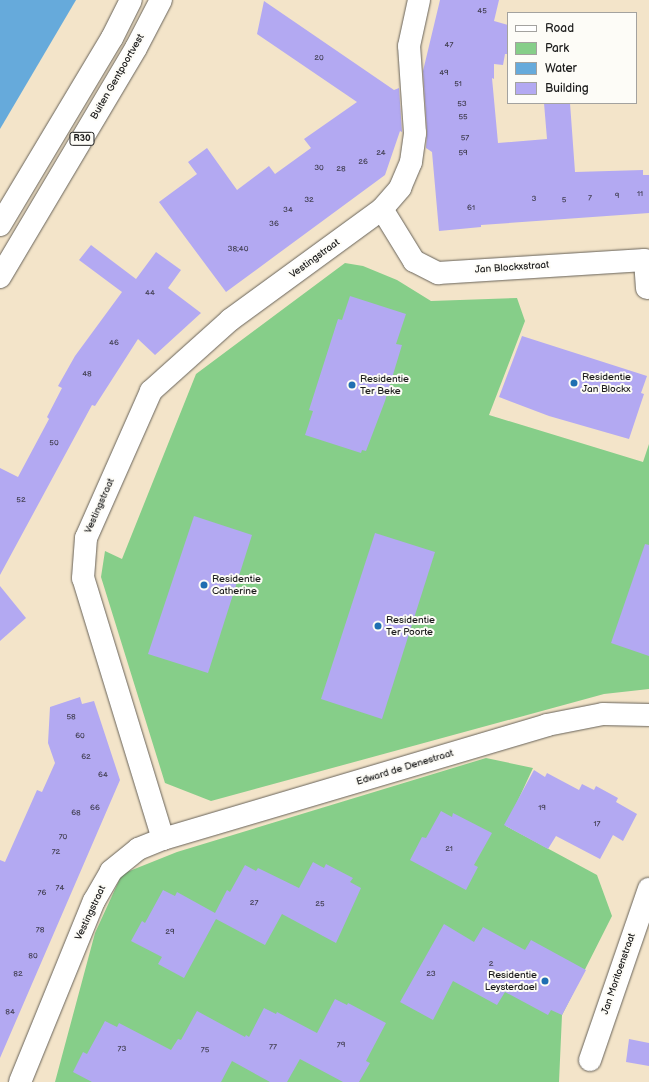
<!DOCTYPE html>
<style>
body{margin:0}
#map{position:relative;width:649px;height:1082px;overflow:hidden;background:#f3e4c9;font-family:"Balsamiq Sans",sans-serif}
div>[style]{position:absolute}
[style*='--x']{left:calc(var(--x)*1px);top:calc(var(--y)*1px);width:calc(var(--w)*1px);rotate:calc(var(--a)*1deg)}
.green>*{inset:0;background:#86ce89}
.water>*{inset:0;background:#66aadb}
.building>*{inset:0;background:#b3a9f2}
.roads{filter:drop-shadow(0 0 1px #676259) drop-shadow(0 0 1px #676259)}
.street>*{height:22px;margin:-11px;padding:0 11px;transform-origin:11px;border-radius:11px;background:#fff}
.primary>*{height:22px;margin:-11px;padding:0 11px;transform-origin:11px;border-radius:11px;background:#fff}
.dots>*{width:11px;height:11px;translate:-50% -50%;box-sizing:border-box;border:2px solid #fdfcf7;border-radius:50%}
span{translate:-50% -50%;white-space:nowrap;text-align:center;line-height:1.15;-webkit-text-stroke:4px #fdfcf7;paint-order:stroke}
.number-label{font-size:8px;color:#423f52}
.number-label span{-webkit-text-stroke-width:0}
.shield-label span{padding:1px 3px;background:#fdfcf7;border:1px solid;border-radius:3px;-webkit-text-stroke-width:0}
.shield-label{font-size:9px;color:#1c1c1c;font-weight:700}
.street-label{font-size:10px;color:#1c1c1c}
.poi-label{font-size:10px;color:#1c1c1c}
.left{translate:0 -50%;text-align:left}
.right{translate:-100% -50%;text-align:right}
.legend{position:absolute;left:507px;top:12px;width:130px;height:92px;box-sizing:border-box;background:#fdfcf7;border:1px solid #a3a29f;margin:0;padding:5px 7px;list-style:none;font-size:12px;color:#1c1c1c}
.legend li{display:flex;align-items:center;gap:8px;height:20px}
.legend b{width:20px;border:1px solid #a3a29f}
</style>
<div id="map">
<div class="green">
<div style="clip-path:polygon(345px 263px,363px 266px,397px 280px,431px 301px,517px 298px,525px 321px,489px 415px,643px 462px,649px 444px,649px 689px,604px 694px,211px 801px,165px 783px,101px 577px,105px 551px,122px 559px,196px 374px)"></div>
<div style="clip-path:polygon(486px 758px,533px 768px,506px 826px,597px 875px,612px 916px,562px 1015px,559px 1082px,55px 1082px,95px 933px,122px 874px,177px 852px)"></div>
</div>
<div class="water">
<div style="clip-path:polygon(0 0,76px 0,0 129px)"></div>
</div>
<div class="building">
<div style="clip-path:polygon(440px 0,499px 0,494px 21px,508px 25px,508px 54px,505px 54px,503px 65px,494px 64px,494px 79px,492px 78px,498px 143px,547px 139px,544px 103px,570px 103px,575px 172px,643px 170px,643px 175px,649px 175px,649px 213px,481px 225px,481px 227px,439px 231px,432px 152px,426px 148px,427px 132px,423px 71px)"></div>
<div style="clip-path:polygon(264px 1px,394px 90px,399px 88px,402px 132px,400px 131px,385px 175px,226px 292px,159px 202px,197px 174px,188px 162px,207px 148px,237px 190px,269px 166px,275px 174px,311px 148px,304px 139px,357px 102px,257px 34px)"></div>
<div style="clip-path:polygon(91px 245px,136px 279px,156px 252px,181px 270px,168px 288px,201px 313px,155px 355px,138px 339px,95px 406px,92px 405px,0 575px,0 468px,18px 477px,49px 419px,47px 417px,62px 388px,58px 386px,75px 356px,122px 292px,79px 260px)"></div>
<div style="clip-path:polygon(350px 296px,406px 314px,396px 344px,402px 345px,385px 401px,366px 451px,362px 450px,361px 453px,305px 435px,313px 411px,309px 410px,338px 319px,342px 320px)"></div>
<div style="clip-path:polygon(522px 336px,647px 376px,641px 393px,644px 394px,629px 439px,549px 416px,499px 397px)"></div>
<div style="clip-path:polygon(194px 516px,252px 535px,208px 673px,148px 654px)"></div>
<div style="clip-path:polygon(375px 533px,435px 552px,382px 719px,321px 699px)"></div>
<div style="clip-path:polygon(645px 544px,649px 545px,649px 656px,611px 643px)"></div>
<div style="clip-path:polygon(0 586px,26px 618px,0 641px)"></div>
<div style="clip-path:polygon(80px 697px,82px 704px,94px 701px,120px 780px,0 1058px,0 860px,5px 862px,37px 790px,42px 792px,55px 763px,48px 743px,50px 707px)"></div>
<div style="clip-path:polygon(534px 770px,545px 777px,547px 773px,579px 790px,582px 784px,594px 790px,596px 786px,618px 798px,616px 802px,637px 814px,623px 841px,613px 835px,600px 859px,556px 836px,548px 849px,504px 825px)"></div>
<div style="clip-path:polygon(441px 811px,452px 817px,453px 813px,492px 833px,474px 865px,478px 867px,466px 890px,410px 860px,422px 837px,426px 838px)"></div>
<div style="clip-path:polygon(313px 862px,324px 868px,326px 864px,353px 878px,350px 882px,361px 888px,336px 943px,282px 914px,265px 945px,216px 919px,184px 978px,158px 964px,162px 957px,131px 941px,142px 921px,145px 923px,163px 890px,175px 896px,177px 892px,215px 913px,227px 890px,230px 892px,245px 865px,256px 871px,258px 868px,299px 888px)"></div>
<div style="clip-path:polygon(444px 924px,474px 942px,483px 927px,525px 950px,531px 940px,586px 970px,562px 1015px,551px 1010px,548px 1015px,505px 992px,497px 1005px,453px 981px,433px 1020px,400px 1002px)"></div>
<div style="clip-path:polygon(335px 999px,347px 1005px,348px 1003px,386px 1023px,366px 1061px,370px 1063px,359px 1082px,343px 1082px,300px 1059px,287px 1082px,270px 1082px,232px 1061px,221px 1082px,92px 1082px,73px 1072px,83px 1052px,87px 1054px,105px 1021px,117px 1027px,119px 1023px,171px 1050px,178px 1039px,181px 1040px,197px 1011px,245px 1037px,246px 1035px,249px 1037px,264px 1008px,276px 1014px,277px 1012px,317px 1033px)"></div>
<div style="clip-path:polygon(629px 1039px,649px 1043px,649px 1066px,626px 1062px)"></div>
</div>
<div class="roads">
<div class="street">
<div style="--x:382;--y:209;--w:61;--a:58.4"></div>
<div style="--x:414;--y:261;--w:27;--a:27"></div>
<div style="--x:438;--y:273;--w:207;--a:-3.6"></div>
<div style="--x:645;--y:260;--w:28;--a:86"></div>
<div style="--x:163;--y:839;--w:273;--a:-107"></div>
<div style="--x:83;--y:578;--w:40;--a:-85.7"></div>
<div style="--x:86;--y:538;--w:161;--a:-66.1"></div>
<div style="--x:151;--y:391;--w:106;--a:-41.9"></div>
<div style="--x:230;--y:320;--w:188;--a:-36.1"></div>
<div style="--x:382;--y:209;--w:28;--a:-49"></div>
<div style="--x:400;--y:188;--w:28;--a:-67"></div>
<div style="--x:411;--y:162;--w:29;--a:-82"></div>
<div style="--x:415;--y:133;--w:87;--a:-93.9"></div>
<div style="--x:409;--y:46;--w:47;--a:-77.7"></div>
<div style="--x:590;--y:1060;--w:181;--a:-71"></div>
<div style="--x:20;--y:1082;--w:196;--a:-67.8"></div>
<div style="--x:94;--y:901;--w:34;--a:-60"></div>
<div style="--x:111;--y:871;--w:35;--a:-39"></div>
<div style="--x:138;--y:849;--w:27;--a:-22"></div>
<div style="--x:163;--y:839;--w:401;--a:-16.5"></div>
<div style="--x:547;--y:725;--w:57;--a:-11.1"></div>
<div style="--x:603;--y:714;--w:46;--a:1.2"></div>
</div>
<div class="primary">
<div style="--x:0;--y:225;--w:218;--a:-59.1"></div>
<div style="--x:112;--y:38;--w:42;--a:-63.4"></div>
<div style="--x:0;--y:277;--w:266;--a:-59.3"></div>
<div style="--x:136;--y:48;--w:54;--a:-62.5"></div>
</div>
</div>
<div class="dots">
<div style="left:574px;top:383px;background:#1f6fb2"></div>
<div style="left:352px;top:385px;background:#1f6fb2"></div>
<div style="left:204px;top:585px;background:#1f6fb2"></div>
<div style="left:378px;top:626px;background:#1f6fb2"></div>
<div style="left:545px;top:981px;background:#1f6fb2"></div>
</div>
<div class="number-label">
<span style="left:482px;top:11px">45</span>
<span style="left:449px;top:45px">47</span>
<span style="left:319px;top:58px">20</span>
<span style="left:444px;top:73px">49</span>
<span style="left:458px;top:84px">51</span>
<span style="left:462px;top:104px">53</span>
<span style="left:463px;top:117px">55</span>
<span style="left:465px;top:138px">57</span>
<span style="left:381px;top:153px">24</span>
<span style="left:463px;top:153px">59</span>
<span style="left:363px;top:162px">26</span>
<span style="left:319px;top:168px">30</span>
<span style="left:341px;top:169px">28</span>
<span style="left:640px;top:194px">11</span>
<span style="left:617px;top:196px">9</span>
<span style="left:590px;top:198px">7</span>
<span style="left:534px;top:199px">3</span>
<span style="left:309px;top:200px">32</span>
<span style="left:564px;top:200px">5</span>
<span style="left:471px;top:208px">61</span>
<span style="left:288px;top:210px">34</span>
<span style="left:274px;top:224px">36</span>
<span style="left:238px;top:249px">38;40</span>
<span style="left:150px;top:293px">44</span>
<span style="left:114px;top:343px">46</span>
<span style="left:87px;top:374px">48</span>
<span style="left:54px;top:443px">50</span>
<span style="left:21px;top:500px">52</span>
<span style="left:71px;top:717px">58</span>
<span style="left:80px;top:736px">60</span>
<span style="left:86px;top:757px">62</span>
<span style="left:103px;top:775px">64</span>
<span style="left:95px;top:808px">66</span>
<span style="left:542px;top:808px">19</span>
<span style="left:76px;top:813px">68</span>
<span style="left:597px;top:824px">17</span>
<span style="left:63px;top:837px">70</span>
<span style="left:449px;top:849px">21</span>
<span style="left:56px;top:852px">72</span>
<span style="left:60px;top:888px">74</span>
<span style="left:42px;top:893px">76</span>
<span style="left:254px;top:903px">27</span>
<span style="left:320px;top:904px">25</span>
<span style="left:40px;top:930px">78</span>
<span style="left:170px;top:932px">29</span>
<span style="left:33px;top:956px">80</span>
<span style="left:491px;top:964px">2</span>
<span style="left:18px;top:974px">82</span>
<span style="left:431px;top:974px">23</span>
<span style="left:10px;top:1012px">84</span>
<span style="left:341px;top:1045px">79</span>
<span style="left:273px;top:1047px">77</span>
<span style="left:122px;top:1049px">73</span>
<span style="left:205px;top:1050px">75</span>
</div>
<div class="shield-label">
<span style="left:82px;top:139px">R30</span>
</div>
<div class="street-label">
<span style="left:118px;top:77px;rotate:-60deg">Buiten Gentpoortvest</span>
<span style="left:315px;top:259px;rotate:-36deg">Vestingstraat</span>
<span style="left:512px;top:268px;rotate:-4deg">Jan Blockxstraat</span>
<span style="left:100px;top:506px;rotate:-66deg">Vestingstraat</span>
<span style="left:405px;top:768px;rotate:-17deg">Edward de Denestraat</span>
<span style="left:91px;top:913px;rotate:-65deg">Vestingstraat</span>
<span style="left:619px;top:974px;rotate:-71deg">Jan Moritoenstraat</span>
</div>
<div class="poi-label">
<span class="left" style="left:582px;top:383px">Residentie<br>Jan Blockx</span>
<span class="left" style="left:360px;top:385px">Residentie<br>Ter Beke</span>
<span class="left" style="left:212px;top:585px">Residentie<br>Catherine</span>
<span class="left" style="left:386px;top:626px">Residentie<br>Ter Poorte</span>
<span class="right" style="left:537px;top:981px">Residentie<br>Leysterdael</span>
</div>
<ul class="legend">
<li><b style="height:5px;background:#fff"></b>Road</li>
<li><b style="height:11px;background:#86ce89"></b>Park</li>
<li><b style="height:11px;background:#66aadb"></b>Water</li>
<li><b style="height:11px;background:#b3a9f2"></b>Building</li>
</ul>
</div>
